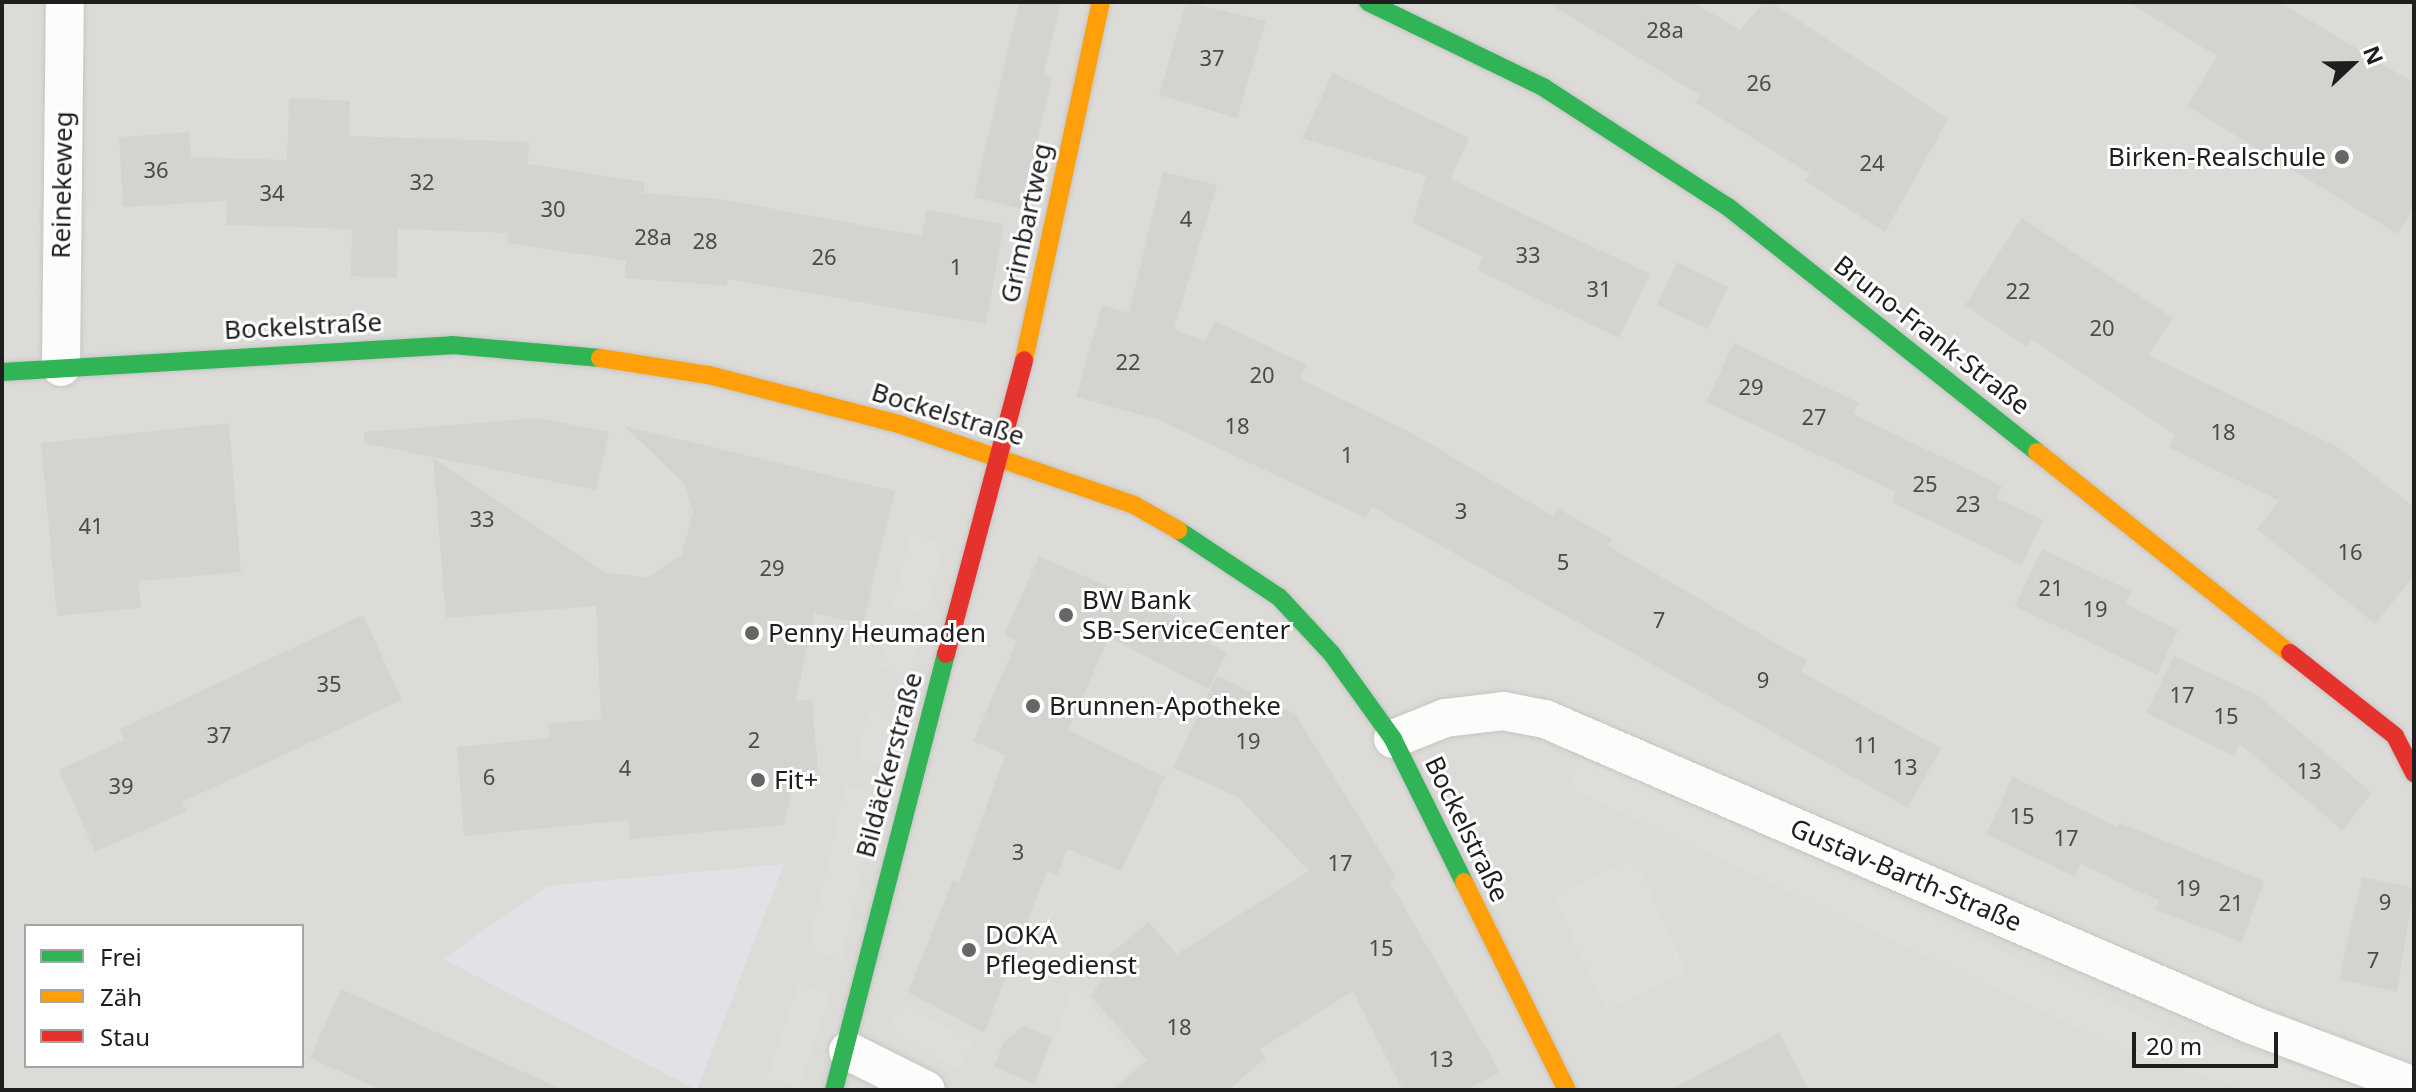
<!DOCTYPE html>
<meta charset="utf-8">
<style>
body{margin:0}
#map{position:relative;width:2416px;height:1092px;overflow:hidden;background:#edece7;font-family:"Noto Sans",sans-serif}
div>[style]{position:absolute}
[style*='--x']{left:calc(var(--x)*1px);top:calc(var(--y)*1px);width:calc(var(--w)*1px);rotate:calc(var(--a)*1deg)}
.residential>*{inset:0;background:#dcdbd8}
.parking>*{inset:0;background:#ddddda}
.plaza>*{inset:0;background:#e2e1e6}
.building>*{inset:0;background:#d5d3cf}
.roads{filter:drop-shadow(0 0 2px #c5c5c3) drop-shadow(0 0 2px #c5c5c3)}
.street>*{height:38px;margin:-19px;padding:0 19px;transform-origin:19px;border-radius:19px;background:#fcfcfb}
.fast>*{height:18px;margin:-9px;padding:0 9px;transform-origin:9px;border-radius:9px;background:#30b455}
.slow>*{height:18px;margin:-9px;padding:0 9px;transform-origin:9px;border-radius:9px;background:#ff9f0a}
.jam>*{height:18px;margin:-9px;padding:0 9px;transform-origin:9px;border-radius:9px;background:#e5322d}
.dots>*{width:22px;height:22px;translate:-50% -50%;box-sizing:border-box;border:4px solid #fff;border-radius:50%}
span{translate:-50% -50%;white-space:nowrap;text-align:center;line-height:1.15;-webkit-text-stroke:6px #fff;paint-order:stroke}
.number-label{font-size:22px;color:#4c4b4a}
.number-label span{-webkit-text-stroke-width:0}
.poi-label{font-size:26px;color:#1e1e1e}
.right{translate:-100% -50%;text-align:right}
.left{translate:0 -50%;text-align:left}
.street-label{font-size:26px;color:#1e1e1e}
.frame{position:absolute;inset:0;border:4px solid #1e1e1e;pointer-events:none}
.legend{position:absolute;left:24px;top:924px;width:280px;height:144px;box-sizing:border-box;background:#fff;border:2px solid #a5a5a5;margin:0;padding:10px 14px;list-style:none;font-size:24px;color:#1e1e1e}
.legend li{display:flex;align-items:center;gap:16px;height:40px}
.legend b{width:40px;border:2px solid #a5a5a5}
.north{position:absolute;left:2312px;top:24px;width:80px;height:80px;-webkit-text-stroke:6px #fff;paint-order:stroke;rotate:68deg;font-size:22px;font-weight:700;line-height:32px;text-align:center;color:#1e1e1e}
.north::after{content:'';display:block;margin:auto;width:28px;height:36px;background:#1e1e1e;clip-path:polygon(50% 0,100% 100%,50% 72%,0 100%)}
.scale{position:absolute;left:2132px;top:1032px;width:146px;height:36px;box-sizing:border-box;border:4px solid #1e1e1e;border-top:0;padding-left:10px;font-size:24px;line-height:28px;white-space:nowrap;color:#1e1e1e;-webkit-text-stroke:6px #fff;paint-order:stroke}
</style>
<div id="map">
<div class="residential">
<div style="clip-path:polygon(evenodd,2px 2px,2414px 2px,2414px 1090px,2px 1090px,2px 2px,26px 926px,302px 926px,302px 1066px,26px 1066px,26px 926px)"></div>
</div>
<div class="parking">
<div style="clip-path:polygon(911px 534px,944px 543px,926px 615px,892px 606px)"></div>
<div style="clip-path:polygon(889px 623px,920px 630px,911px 674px,880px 667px)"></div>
<div style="clip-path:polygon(868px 710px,900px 718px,889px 766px,857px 758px)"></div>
<div style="clip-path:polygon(1582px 754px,2163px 1026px,2374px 1090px,2247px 1090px,2144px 1059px,1568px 787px)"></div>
<div style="clip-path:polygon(846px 785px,880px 794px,841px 960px,808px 950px)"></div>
<div style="clip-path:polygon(1635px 858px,1687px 972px,1606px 1010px,1553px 895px)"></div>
<div style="clip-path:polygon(798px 983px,830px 994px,799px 1089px,767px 1078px)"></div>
<div style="clip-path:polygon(1073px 985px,1139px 1062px,1109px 1090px,1036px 1090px)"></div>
<div style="clip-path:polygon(903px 1003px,972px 1042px,958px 1070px,888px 1030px)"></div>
</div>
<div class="plaza">
<div style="clip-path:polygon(784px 864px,697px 1090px,443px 959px,547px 886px)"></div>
</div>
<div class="building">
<div style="clip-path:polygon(1019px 2px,1061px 2px,1043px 75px,1052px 77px,1022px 209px,974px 197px)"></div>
<div style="clip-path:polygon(1186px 2px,1266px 21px,1237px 118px,1159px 95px)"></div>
<div style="clip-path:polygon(1546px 2px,1693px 2px,1740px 30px,1764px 2px,1771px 2px,1948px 119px,1885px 232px,1805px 181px,1810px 174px,1695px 102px,1700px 95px)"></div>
<div style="clip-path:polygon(2128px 2px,2280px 2px,2414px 83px,2414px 207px,2398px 234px,2187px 106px,2217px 56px)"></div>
<div style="clip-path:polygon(1333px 73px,1469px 138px,1450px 179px,1650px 274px,1619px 338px,1477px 270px,1483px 257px,1413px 223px,1426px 176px,1302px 138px)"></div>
<div style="clip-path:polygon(289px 98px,350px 101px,349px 136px,529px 142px,528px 164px,645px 182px,643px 193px,720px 199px,922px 236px,926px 210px,1004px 224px,986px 324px,728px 279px,727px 286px,625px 278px,626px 261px,507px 243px,508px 233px,398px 229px,397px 278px,351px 276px,352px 229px,226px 225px,227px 201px,123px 207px,119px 137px,189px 132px,191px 157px,287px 160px)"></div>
<div style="clip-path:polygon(1163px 172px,1217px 185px,1174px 329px,1205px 341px,1215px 321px,1307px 365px,1300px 379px,1408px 431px,1553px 516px,1557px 508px,1612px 539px,1608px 546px,1807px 661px,1801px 672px,1941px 748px,1908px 808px,1372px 507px,1366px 518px,1157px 419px,1076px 397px,1102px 305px,1129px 313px)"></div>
<div style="clip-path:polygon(2022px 218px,2173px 318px,2148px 355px,2338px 447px,2414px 507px,2414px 576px,2375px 624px,2257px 529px,2279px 501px,2169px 447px,2175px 435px,2031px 339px,2027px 347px,1965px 305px)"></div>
<div style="clip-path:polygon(1677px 262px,1728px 287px,1708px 329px,1657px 305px)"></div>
<div style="clip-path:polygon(1734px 343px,1859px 403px,1853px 414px,2002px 486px,1997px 498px,2043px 520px,2022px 565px,1891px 502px,1896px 492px,1706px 402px)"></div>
<div style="clip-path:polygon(538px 418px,609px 432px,596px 490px,364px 443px,364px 432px)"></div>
<div style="clip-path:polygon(229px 423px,241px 572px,139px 581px,141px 608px,57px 616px,41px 443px)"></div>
<div style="clip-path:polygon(624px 426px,895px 491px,863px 624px,814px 613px,796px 701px,812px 700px,818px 770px,795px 773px,784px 825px,630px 839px,628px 820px,464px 836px,457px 747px,549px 738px,548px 724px,601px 719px,596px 606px,446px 618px,433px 458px,604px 572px,647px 578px,682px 554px,693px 512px,684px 483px)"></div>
<div style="clip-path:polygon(2042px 549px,2131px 591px,2125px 604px,2178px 630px,2157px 675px,2015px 606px)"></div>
<div style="clip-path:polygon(1039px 556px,1214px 634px,1209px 643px,1227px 653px,1208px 689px,1109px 637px,1068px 730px,1165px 777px,1121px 871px,1067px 849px,1058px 875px,1047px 871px,984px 1033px,908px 992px,953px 880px,959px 883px,1005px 755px,973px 741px,1017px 641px,1004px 635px)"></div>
<div style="clip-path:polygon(363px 615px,402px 700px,182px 802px,187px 811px,95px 852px,59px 770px,124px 740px,120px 729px)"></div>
<div style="clip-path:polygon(2174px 656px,2257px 695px,2372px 793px,2342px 830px,2240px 744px,2234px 756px,2146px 713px)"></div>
<div style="clip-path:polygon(1217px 675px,1295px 714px,1397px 878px,1390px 882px,1500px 1072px,1465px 1090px,1403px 1090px,1353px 991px,1259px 1050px,1266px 1058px,1228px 1090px,1113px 1090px,1147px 1060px,1091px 996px,1107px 970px,1100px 962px,1149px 922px,1177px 954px,1309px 871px,1238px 797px,1173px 768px)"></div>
<div style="clip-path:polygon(2013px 777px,2118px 827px,2120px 823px,2264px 881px,2242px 942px,2155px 910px,2159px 901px,2081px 864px,2075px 877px,1986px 834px)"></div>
<div style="clip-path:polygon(2362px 877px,2414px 888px,2397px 992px,2339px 979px)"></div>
<div style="clip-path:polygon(341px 989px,465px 1045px,563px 1090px,381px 1090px,310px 1058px)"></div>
<div style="clip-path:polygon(1023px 1026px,1052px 1038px,1034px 1084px,994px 1067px,1004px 1042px)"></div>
<div style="clip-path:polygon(1779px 1033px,1809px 1090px,1669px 1090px)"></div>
</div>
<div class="roads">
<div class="street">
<div style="--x:61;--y:367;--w:365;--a:-89.4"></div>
<div style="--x:1393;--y:739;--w:56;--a:-22"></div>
<div style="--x:1445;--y:718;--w:58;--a:-6.9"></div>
<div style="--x:1503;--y:711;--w:43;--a:10.8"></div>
<div style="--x:1545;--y:719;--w:770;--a:23.4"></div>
<div style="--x:2252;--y:1025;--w:173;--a:20.6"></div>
<div style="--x:848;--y:1051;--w:87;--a:26.6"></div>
</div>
<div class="fast">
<div style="--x:1368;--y:2;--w:195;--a:25.9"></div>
<div style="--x:1543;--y:87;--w:221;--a:33"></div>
<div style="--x:1728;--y:207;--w:394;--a:38.4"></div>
<div style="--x:2;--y:372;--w:451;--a:-3.4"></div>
<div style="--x:452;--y:345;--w:149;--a:5"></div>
<div style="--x:1178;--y:530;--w:121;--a:33.6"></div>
<div style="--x:1279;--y:597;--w:78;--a:47.1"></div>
<div style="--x:1332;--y:654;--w:105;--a:54.3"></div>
<div style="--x:1393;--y:739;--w:160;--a:63.6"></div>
<div style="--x:834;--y:1090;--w:450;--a:-75.6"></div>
</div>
<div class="slow">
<div style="--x:600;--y:358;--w:110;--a:8.9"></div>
<div style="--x:709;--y:375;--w:196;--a:14.5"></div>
<div style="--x:899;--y:424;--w:249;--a:19"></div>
<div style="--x:1134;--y:505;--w:51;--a:29.6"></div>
<div style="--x:1024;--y:360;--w:366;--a:-77.9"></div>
<div style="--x:2037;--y:452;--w:323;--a:38.5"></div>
<div style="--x:1464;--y:882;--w:232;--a:63.7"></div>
</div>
<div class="jam">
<div style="--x:2290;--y:653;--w:134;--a:38.3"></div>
<div style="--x:2395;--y:736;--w:42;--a:62.8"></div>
<div style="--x:946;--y:654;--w:304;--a:-75.1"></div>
</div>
</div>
<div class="dots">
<div style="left:2342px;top:157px;background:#666664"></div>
<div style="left:1066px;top:615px;background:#666664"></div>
<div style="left:752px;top:633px;background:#666664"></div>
<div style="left:1033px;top:706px;background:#666664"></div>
<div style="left:758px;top:780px;background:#666664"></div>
<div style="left:969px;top:950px;background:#666664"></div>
</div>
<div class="number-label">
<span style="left:1665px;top:30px">28a</span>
<span style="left:1212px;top:58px">37</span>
<span style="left:1759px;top:83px">26</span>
<span style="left:1872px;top:163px">24</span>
<span style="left:156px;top:170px">36</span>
<span style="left:422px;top:182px">32</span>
<span style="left:272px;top:193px">34</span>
<span style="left:553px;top:209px">30</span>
<span style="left:1186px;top:219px">4</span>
<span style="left:653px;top:237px">28a</span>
<span style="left:705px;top:241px">28</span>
<span style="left:1528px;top:255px">33</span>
<span style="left:824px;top:257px">26</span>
<span style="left:956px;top:267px">1</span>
<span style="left:1599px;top:289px">31</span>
<span style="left:2018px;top:291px">22</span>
<span style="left:2102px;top:328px">20</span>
<span style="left:1128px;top:362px">22</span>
<span style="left:1262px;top:375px">20</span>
<span style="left:1751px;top:387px">29</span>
<span style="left:1814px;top:417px">27</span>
<span style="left:1237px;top:426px">18</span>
<span style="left:2223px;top:432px">18</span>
<span style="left:1347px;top:455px">1</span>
<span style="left:1925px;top:484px">25</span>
<span style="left:1968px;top:504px">23</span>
<span style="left:1461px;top:511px">3</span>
<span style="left:482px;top:519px">33</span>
<span style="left:91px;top:526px">41</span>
<span style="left:2350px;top:552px">16</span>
<span style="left:1563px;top:562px">5</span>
<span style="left:772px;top:568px">29</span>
<span style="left:2051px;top:588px">21</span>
<span style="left:2095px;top:609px">19</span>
<span style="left:1659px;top:620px">7</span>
<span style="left:1763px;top:680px">9</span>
<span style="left:329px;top:684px">35</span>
<span style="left:2182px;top:695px">17</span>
<span style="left:2226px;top:716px">15</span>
<span style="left:219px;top:735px">37</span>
<span style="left:754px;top:740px">2</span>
<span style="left:1248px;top:741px">19</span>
<span style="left:1866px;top:745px">11</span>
<span style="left:1905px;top:767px">13</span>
<span style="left:625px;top:768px">4</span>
<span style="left:2309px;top:771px">13</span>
<span style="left:489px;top:777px">6</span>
<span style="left:121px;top:786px">39</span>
<span style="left:2022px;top:816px">15</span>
<span style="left:2066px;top:838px">17</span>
<span style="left:1018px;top:852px">3</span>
<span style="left:1340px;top:863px">17</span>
<span style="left:2188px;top:888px">19</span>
<span style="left:2385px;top:902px">9</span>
<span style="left:2231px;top:903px">21</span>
<span style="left:1381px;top:948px">15</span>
<span style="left:2373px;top:960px">7</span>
<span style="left:1179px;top:1027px">18</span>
<span style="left:1441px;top:1059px">13</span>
</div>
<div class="poi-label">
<span class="right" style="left:2326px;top:157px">Birken-Realschule</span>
<span class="left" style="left:1082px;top:615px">BW Bank<br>SB-ServiceCenter</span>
<span class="left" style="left:768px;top:633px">Penny Heumaden</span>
<span class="left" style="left:1049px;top:706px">Brunnen-Apotheke</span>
<span class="left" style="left:774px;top:780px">Fit+</span>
<span class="left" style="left:985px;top:950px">DOKA<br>Pflegedienst</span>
</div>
<div class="street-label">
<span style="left:62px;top:185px;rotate:-89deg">Reinekeweg</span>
<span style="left:1026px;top:223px;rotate:-78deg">Grimbartweg</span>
<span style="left:303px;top:326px;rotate:-3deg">Bockelstraße</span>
<span style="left:1932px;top:335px;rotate:38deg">Bruno-Frank-Straße</span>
<span style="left:948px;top:414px;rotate:17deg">Bockelstraße</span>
<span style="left:889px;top:765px;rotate:-75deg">Bildäckerstraße</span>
<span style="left:1467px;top:829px;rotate:64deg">Bockelstraße</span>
<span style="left:1906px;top:875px;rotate:23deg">Gustav-Barth-Straße</span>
</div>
<div class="frame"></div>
<ul class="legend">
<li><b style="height:10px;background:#30b455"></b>Frei</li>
<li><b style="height:10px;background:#ff9f0a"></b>Zäh</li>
<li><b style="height:10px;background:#e5322d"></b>Stau</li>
</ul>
<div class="north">N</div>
<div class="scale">20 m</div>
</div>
